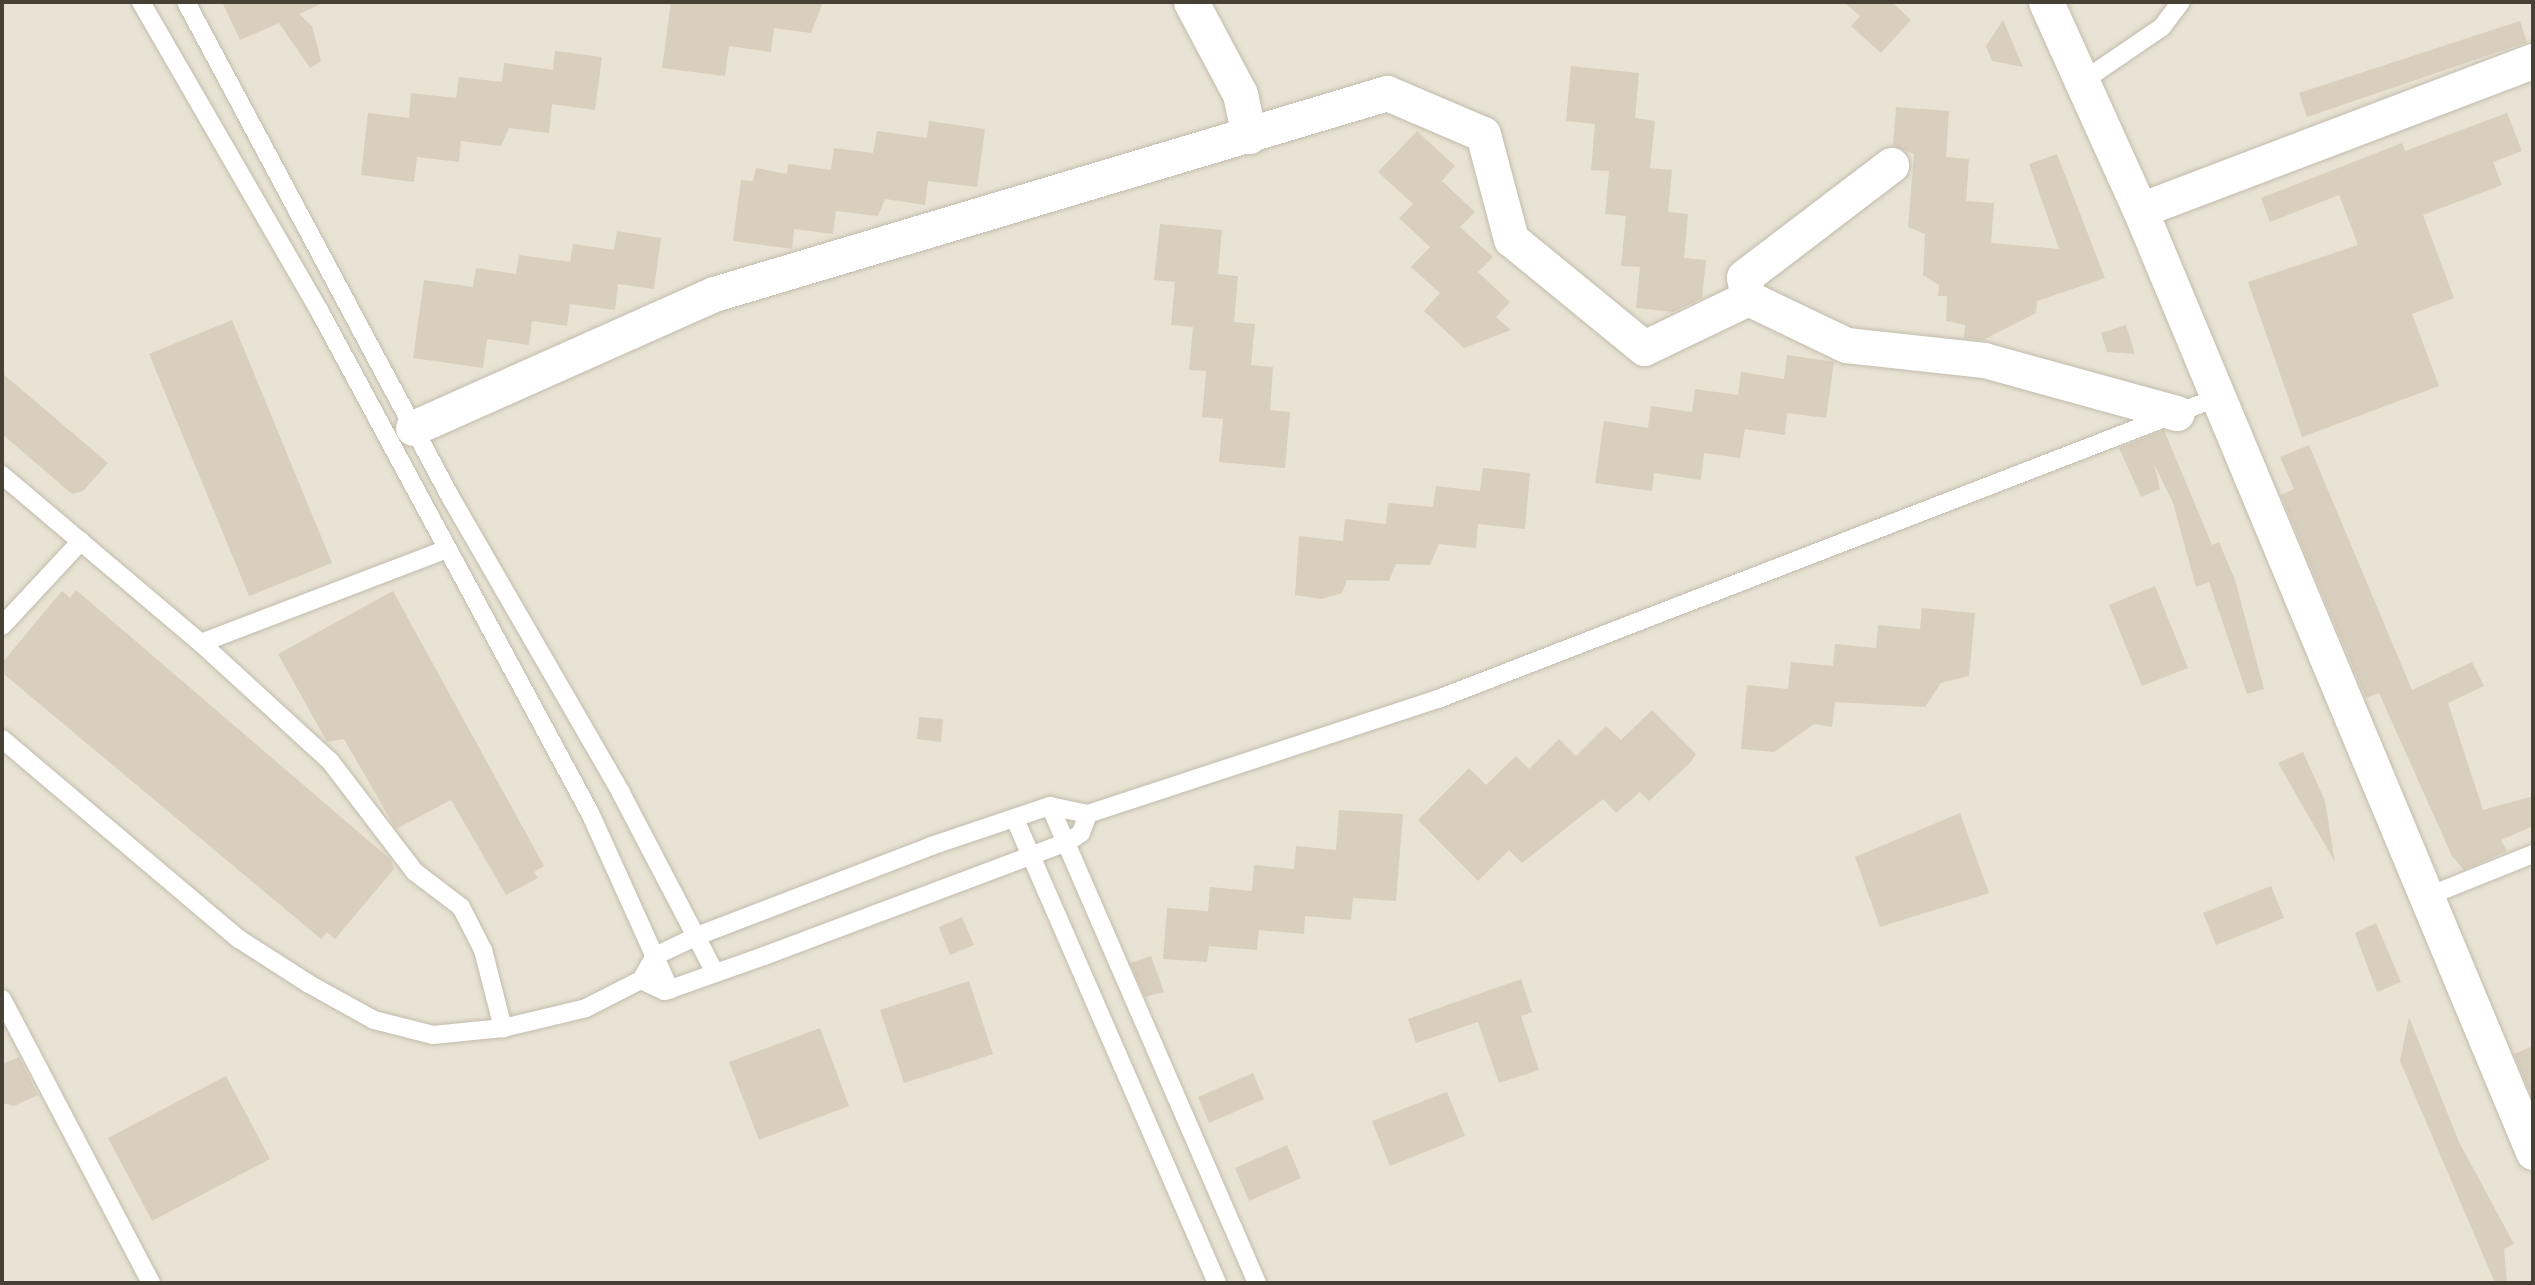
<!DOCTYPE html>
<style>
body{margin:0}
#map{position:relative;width:2535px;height:1285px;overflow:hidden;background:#f4f0e6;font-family:"Open Sans",sans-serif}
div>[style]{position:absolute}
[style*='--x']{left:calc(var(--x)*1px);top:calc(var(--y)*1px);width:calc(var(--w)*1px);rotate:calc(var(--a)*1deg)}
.residential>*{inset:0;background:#e8e3d4}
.building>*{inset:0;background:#d9cfbe}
.roads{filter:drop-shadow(0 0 2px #c2bbac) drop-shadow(0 0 2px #c2bbac)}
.lane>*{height:18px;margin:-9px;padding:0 9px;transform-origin:9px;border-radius:9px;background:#fff}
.street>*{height:35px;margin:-17.5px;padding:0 17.5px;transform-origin:17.5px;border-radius:17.5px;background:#fff}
span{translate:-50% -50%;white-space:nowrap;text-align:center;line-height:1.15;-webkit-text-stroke:5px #fff;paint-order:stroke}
.frame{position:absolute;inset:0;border:4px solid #474135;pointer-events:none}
</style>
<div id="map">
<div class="residential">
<div style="clip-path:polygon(2px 2px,2533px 2px,2533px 1283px,2px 1283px)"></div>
</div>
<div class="building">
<div style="clip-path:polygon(222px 2px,325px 2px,299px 14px,312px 26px,321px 61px,310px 68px,279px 23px,240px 40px)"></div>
<div style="clip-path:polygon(671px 2px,823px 2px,811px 33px,774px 28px,771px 52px,729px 46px,725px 76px,662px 68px)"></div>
<div style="clip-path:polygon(1844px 2px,1892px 2px,1911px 20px,1881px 53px,1851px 26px,1860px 16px)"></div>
<div style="clip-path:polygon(2003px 20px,2023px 67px,1992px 61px,1986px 46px)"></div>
<div style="clip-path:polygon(2520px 21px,2527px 42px,2307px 117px,2299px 93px)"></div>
<div style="clip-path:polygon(555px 51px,602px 57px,595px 110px,552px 104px,549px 133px,509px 128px,501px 146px,461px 141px,459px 162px,417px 157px,414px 182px,361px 175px,368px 113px,409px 118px,411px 93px,456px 98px,459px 77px,502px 82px,504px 63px,553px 70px)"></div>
<div style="clip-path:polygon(1571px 66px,1639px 73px,1635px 118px,1655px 121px,1650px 168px,1672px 170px,1668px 212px,1688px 214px,1684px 258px,1706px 260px,1702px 298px,1673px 312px,1636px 308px,1640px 267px,1621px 266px,1626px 216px,1605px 214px,1609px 171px,1591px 170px,1595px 124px,1566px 121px)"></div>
<div style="clip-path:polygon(1896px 107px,1949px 111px,1946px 157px,1969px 159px,1966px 201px,1994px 203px,1991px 243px,2059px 249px,2029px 164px,2057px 154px,2105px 278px,2037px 301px,2036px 313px,1983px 340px,1964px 338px,1965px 325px,1946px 321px,1947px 296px,1938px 296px,1939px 285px,1923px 275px,1925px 234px,1908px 227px,1914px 154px,1893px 146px)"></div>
<div style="clip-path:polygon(2507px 113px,2522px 151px,2493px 162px,2502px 185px,2423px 215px,2454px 298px,2412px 314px,2439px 386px,2302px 437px,2248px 282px,2358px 245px,2339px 195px,2270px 222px,2261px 198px,2402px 143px,2405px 151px)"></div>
<div style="clip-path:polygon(929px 121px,985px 129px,977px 187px,928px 181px,925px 205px,885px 199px,878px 216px,836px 211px,833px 234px,794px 229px,792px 249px,733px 241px,741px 180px,753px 181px,756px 168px,787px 174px,788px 164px,831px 170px,834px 148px,873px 153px,877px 131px,927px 138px)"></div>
<div style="clip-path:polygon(1417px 131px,1455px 166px,1442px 181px,1475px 212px,1460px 227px,1493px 257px,1478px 272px,1510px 302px,1496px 317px,1511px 330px,1464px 348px,1424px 311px,1440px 293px,1411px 267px,1430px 247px,1399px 218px,1413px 204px,1378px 172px)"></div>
<div style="clip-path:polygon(1160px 224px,1222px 230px,1218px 274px,1238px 276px,1234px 322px,1255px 324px,1251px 365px,1273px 367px,1270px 410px,1290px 412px,1285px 468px,1219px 462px,1223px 419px,1202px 417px,1206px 371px,1189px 370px,1193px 327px,1171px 325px,1175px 282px,1154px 280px)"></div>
<div style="clip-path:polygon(617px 231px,661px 238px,654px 289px,618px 284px,615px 310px,570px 304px,567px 326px,532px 321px,529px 345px,487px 339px,483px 368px,413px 358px,424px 280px,473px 287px,476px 268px,516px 274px,519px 255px,570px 262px,573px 244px,614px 250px)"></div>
<div style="clip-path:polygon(232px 320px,332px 563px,249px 596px,149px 354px)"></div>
<div style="clip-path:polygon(2126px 325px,2135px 354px,2107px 352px,2101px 333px)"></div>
<div style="clip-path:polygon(1787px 355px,1834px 362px,1826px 418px,1787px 413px,1785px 435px,1745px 429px,1740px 458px,1704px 453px,1701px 480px,1654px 473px,1652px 491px,1595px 483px,1604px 421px,1648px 428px,1651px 406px,1692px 412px,1695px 389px,1738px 395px,1741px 372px,1784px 379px)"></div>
<div style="clip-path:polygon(2px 373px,108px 463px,83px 491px,72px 494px,2px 434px)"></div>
<div style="clip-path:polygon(2164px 430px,2212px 545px,2219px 542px,2235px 580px,2264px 689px,2247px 694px,2209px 582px,2196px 587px,2173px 503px,2154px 464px,2160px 489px,2141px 497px,2119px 448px)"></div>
<div style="clip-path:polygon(2309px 445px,2412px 690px,2472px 662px,2484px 686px,2448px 703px,2483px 810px,2533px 796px,2533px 826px,2501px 840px,2507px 851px,2464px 870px,2452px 856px,2379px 693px,2366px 698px,2281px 495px,2294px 489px,2280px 457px)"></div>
<div style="clip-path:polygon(1483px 468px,1530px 473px,1525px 529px,1478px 524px,1476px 548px,1439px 544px,1430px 565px,1396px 564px,1389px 581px,1347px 580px,1342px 593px,1322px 599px,1295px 595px,1299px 536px,1343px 541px,1345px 519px,1386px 524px,1388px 503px,1433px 507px,1436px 486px,1480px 491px)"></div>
<div style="clip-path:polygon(2155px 586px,2188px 668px,2142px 686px,2109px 605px)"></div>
<div style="clip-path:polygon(76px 590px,391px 860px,394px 869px,335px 939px,327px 932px,321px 939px,5px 675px,3px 662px,40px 617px,62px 591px,70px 598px)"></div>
<div style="clip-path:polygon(393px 591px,544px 866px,534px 872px,538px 878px,506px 895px,451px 800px,396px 829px,344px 739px,327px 742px,278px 654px)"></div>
<div style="clip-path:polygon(1922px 608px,1975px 613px,1969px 676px,1941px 683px,1925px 707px,1835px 702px,1832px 727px,1814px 724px,1774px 752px,1741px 749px,1747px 685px,1788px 689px,1791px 662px,1833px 666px,1835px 644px,1876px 648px,1878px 625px,1920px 629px)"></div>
<div style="clip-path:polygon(1652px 710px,1696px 754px,1690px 763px,1649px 801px,1640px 792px,1616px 813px,1603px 799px,1522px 863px,1509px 850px,1478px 881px,1418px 820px,1469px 768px,1486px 785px,1516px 756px,1529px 769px,1559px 739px,1576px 756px,1606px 726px,1621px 740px)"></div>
<div style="clip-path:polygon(919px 717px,943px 719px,941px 742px,917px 739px)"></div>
<div style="clip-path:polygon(2303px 752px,2325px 801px,2335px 862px,2278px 763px)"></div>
<div style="clip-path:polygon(1339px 810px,1403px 814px,1396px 901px,1353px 898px,1351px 920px,1305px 916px,1304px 934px,1259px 930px,1257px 950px,1209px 946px,1207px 962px,1163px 959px,1167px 908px,1208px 911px,1210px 887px,1252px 891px,1254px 865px,1294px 869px,1296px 846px,1336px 850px)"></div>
<div style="clip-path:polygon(1960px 813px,1989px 893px,1880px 927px,1855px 857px)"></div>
<div style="clip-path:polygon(2271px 886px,2284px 918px,2216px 945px,2203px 913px)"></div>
<div style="clip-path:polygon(962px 917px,974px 945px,950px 955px,939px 927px)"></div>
<div style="clip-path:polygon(2376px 923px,2401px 982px,2377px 992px,2355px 933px)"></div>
<div style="clip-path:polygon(1151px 956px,1164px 992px,1145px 997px,1130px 963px)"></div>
<div style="clip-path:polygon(1521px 979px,1532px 1012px,1521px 1016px,1539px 1070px,1499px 1083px,1478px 1022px,1416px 1043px,1408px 1019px)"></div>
<div style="clip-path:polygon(969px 981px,993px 1054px,904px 1083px,880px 1010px)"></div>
<div style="clip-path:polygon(2409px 1017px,2459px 1142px,2514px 1244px,2504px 1249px,2507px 1283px,2495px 1283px,2400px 1061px)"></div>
<div style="clip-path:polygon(820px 1028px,849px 1106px,759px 1140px,729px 1062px)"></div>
<div style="clip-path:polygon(2533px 1046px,2533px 1100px,2514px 1054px)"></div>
<div style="clip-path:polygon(19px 1057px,38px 1095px,14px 1106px,2px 1103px,2px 1064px)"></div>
<div style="clip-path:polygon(1253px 1073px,1264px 1099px,1209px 1123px,1198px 1097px)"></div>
<div style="clip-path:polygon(226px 1076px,270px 1159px,152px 1221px,108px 1138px)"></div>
<div style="clip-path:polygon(1447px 1092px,1465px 1136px,1390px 1166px,1372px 1121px)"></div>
<div style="clip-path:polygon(1287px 1145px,1301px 1178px,1249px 1201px,1235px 1168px)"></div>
</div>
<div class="roads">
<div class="lane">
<div style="--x:141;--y:2;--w:358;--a:60"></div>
<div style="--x:320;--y:312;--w:569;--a:61.68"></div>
<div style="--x:590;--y:813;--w:194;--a:65.7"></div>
<div style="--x:186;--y:2;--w:562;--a:61.89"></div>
<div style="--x:451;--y:498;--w:340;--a:60"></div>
<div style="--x:621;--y:793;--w:203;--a:62.4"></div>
<div style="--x:2080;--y:83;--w:99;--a:-34.3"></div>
<div style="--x:2162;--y:27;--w:31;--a:-53"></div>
<div style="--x:2;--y:475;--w:260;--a:40.2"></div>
<div style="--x:201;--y:643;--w:175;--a:42.5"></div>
<div style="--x:330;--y:761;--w:140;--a:52.6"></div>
<div style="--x:415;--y:872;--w:58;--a:37.3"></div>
<div style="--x:461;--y:907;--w:48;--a:62.9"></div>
<div style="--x:483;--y:950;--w:81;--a:75.6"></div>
<div style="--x:2;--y:626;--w:116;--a:-47.1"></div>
<div style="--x:201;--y:643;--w:261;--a:-20.9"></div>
<div style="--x:2;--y:739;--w:310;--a:40.2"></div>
<div style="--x:239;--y:939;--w:83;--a:32.7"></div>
<div style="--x:309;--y:984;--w:74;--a:29"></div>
<div style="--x:374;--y:1020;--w:61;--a:14.3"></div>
<div style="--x:433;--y:1035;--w:70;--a:-5.7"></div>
<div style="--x:503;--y:1028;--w:85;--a:-13.5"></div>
<div style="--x:586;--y:1008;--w:62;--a:-27"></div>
<div style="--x:641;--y:980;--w:28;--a:-60"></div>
<div style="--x:655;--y:956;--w:47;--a:-25.5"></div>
<div style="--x:697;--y:936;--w:251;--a:-21"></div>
<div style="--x:931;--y:846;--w:126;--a:-18.6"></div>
<div style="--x:1050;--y:806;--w:39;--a:12"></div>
<div style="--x:1088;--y:814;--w:368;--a:-18.2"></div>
<div style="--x:1438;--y:699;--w:834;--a:-21.15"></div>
<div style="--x:1050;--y:806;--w:520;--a:66.54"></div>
<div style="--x:1015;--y:819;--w:506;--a:66.47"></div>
<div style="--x:2426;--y:897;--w:115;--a:-21.9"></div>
<div style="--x:641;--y:980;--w:26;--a:25"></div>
<div style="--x:665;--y:991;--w:105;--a:-19.5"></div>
<div style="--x:764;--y:956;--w:325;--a:-20.6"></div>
<div style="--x:1068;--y:842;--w:16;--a:-35"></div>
<div style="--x:1081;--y:833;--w:20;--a:-70"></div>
<div style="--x:2;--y:999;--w:321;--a:62.3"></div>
</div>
<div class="street">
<div style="--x:1191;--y:2;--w:104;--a:62"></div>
<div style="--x:1240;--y:94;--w:43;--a:77.9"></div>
<div style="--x:2046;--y:2;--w:228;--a:65.7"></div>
<div style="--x:2140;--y:210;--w:1021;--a:67.35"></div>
<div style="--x:2140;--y:210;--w:420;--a:-20.8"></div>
<div style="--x:1748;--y:298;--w:21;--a:-101"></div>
<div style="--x:1744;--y:277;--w:185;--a:-37.3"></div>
<div style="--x:413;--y:428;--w:329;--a:-24"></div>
<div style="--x:714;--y:294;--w:702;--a:-16.63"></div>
<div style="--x:1387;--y:93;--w:104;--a:23.1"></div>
<div style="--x:1483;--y:134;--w:109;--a:75.1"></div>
<div style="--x:1511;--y:239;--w:172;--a:39.3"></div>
<div style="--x:1644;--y:348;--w:115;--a:-25.7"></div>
<div style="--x:1748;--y:298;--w:109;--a:25.6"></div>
<div style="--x:1846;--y:345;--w:139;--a:6.2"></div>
<div style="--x:1984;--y:360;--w:200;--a:15.4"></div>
</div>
</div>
<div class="frame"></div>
</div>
